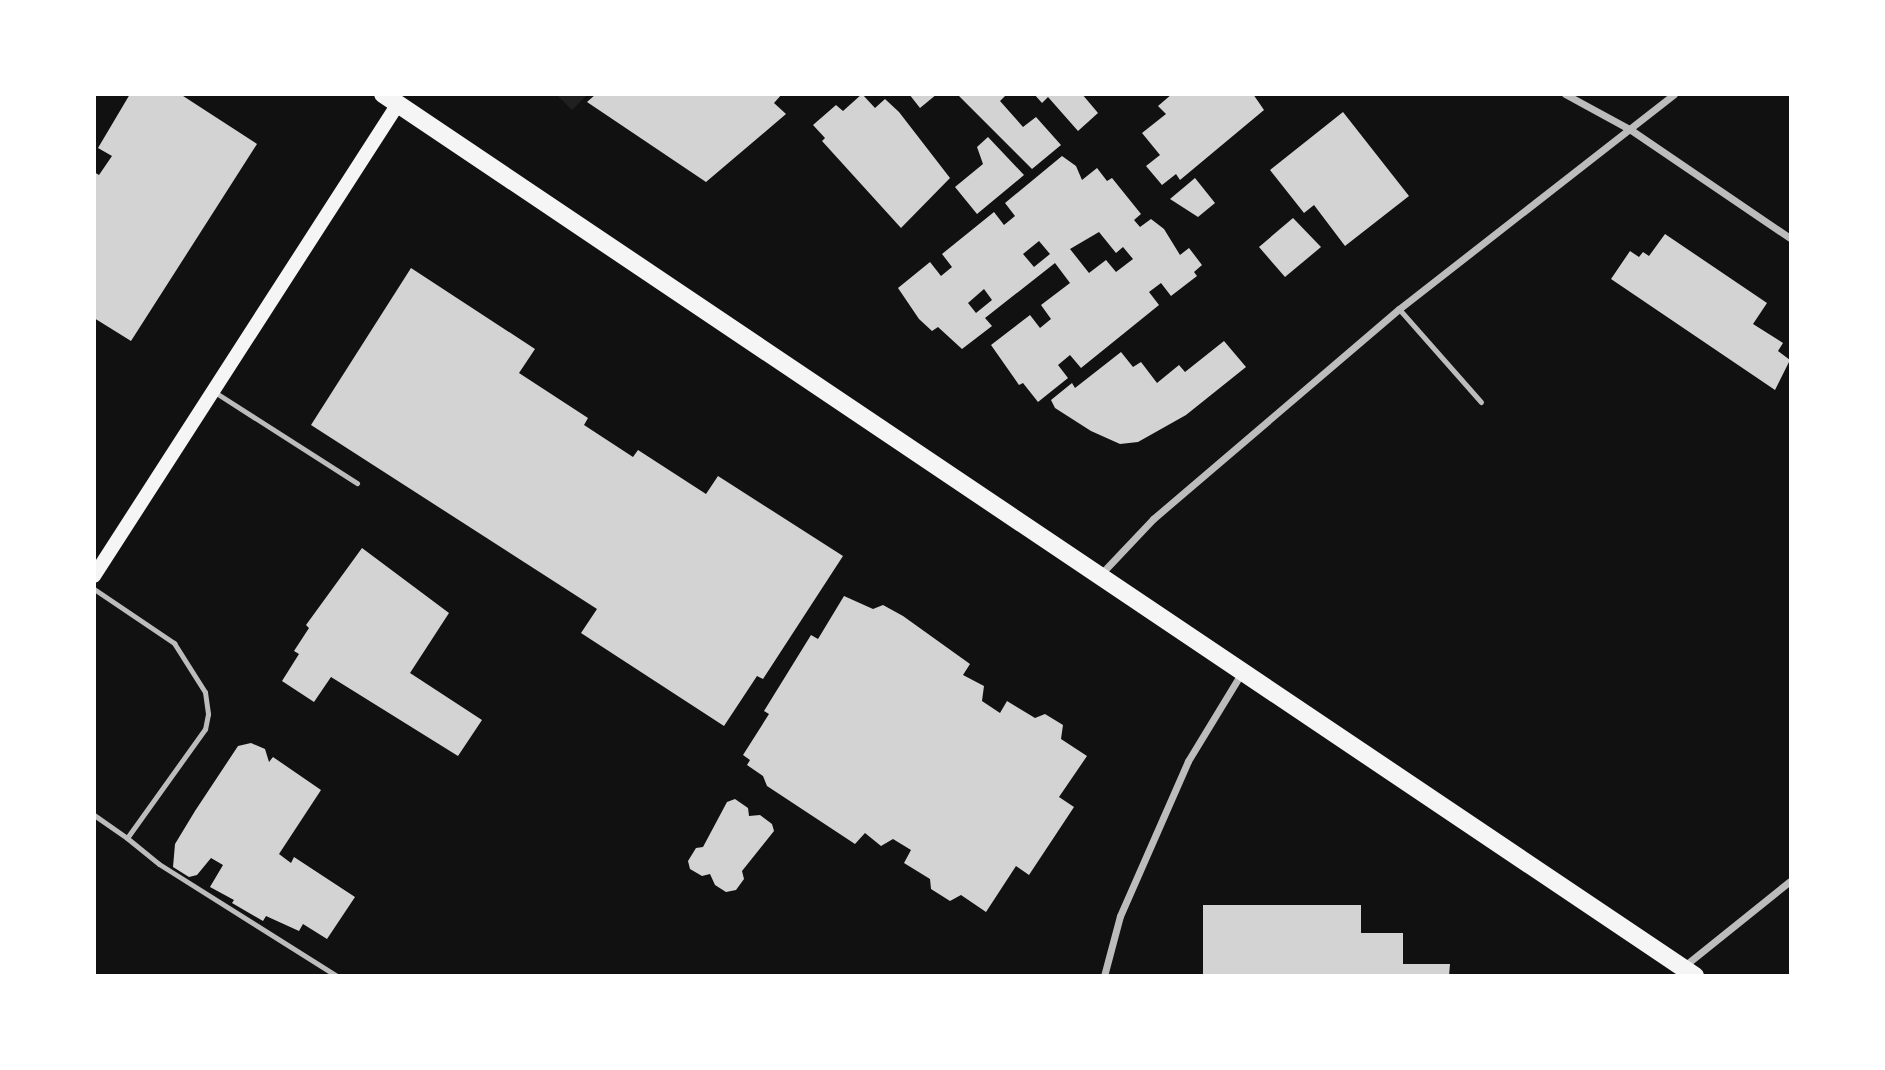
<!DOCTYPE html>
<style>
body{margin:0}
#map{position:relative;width:1885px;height:1070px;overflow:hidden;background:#111;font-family:"Sofia Sans Condensed",sans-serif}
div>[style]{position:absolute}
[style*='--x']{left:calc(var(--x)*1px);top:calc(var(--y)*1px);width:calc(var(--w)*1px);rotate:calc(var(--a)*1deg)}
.green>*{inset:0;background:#202020}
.building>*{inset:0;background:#d3d3d3}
.service>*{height:5px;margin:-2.5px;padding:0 2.5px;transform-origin:2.5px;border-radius:2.5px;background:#bcbcbc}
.minor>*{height:7px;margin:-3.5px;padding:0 3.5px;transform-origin:3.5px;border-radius:3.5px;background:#bcbcbc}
.secondary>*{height:14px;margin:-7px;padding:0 7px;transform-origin:7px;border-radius:7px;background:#f5f5f5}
.primary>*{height:18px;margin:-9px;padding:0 9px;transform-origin:9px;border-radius:9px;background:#f5f5f5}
span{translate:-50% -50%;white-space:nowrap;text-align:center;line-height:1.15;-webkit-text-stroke:7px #fff;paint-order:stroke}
.frame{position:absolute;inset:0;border:96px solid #fff;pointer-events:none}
</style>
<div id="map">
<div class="green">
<div style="clip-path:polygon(557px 95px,587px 95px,572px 110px)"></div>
</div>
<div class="building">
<div style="clip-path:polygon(130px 94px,180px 94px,257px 144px,131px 341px,94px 318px,94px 172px,99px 175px,112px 156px,98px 148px)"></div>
<div style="clip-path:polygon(596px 94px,782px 94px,774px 103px,786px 114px,706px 182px,587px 102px)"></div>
<div style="clip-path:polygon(862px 94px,875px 108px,885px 99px,899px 112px,950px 178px,901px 228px,822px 141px,825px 138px,813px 125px,836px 105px,843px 111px)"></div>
<div style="clip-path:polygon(909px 94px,937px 94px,920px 108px)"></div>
<div style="clip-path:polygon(957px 94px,1007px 94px,1000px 101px,1023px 127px,1036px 117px,1061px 145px,1032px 169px)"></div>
<div style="clip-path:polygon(1034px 94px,1082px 94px,1098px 113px,1078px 131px,1048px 97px,1042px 103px)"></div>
<div style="clip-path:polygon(1172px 94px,1253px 94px,1264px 110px,1180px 180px,1176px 174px,1162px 185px,1146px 166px,1160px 155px,1142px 133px,1166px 114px,1158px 106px)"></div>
<div style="clip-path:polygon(1343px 112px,1409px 196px,1345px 246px,1314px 205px,1304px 213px,1270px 170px)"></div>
<div style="clip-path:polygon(988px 137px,1024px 175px,977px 214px,955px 187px,983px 164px,977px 147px)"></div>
<div style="clip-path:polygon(evenodd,1062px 156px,1076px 166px,1082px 180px,1097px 168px,1107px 181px,1112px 178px,1141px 214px,1134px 220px,1140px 227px,1151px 219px,1164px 229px,1180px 255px,1189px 248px,1202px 265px,1194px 272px,1197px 276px,1171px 296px,1161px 283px,1149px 292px,1159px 305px,1081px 368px,1070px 355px,1058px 365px,1068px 378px,1038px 402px,1023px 383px,1019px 385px,991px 345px,1030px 315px,1040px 328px,1051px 319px,1041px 305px,1070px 283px,1055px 263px,985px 318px,992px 326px,962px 349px,938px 327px,932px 331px,919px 319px,898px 288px,930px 262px,941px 276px,952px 267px,942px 254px,994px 212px,1004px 225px,1015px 216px,1005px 203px,1062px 156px,1099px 232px,1116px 253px,1123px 247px,1133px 259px,1116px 272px,1106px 260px,1089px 273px,1070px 249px,1099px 232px,1062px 156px,1039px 241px,1050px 254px,1034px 267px,1023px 254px,1039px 241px,1062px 156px,984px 289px,992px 300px,976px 313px,968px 303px,984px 289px)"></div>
<div style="clip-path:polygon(1195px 178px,1215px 203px,1198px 217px,1170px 199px)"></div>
<div style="clip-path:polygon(1293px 218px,1321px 247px,1285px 277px,1259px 247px)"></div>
<div style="clip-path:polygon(1665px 234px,1767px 303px,1753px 324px,1783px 343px,1778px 351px,1790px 360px,1775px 390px,1611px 279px,1630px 251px,1639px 257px,1643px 252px,1649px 256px)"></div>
<div style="clip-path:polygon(411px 268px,535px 349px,519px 373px,588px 418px,584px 425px,633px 457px,638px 450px,706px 494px,718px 476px,843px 556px,763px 679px,757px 676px,724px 726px,581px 633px,597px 609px,311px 425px)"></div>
<div style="clip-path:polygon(1224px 341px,1246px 367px,1186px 415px,1138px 442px,1120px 444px,1091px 431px,1055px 408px,1051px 400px,1072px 383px,1075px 388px,1121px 352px,1133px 367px,1141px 362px,1157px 383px,1179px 365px,1185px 372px)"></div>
<div style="clip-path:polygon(362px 548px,449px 613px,410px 673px,482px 720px,458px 756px,331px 677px,314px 702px,282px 681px,299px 654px,294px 651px,309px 628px,306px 625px)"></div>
<div style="clip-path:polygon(844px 596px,873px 609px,883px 605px,903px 616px,970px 664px,963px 675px,984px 686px,982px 701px,1000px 713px,1007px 701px,1035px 718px,1045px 714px,1063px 725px,1061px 739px,1087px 756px,1059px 797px,1074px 807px,1029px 875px,1016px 866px,986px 912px,961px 895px,950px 901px,931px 889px,930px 879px,904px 863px,911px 850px,893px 839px,881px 846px,865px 833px,855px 844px,767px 786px,763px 776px,747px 765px,750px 760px,743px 755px,769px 714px,764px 711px,811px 635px,818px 639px)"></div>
<div style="clip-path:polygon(251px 743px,265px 749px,269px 762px,273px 757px,321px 790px,279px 854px,291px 863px,294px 857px,355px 897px,327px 939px,303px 924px,299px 931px,266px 916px,263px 921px,232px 903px,234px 900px,210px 887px,223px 865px,211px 858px,197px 875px,189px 877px,173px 867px,175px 844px,195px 811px,238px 746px)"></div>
<div style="clip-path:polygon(735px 799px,748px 808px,749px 816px,760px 815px,772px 824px,774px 831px,742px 871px,744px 879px,736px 890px,726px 892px,715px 885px,710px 874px,702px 876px,690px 869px,688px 861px,696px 848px,703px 847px,727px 802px)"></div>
<div style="clip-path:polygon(1203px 905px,1361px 905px,1361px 933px,1403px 933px,1403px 964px,1450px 964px,1449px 976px,1203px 976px)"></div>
</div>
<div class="service">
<div style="--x:1399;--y:309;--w:124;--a:48.6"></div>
<div style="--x:213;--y:391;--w:171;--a:32.6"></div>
<div style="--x:94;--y:589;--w:97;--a:34"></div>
<div style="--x:174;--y:643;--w:58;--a:57.7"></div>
<div style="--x:205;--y:692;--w:22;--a:82"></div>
<div style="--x:208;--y:714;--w:15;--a:101"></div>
<div style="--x:205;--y:729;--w:134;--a:125.6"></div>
<div style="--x:127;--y:838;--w:40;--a:-145.1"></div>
<div style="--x:127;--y:838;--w:41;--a:39.1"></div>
<div style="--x:159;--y:864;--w:210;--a:32.2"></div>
</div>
<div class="minor">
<div style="--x:1565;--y:94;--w:75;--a:28.6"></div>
<div style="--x:1631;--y:130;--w:192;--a:34.2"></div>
<div style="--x:1100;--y:575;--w:77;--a:-46.6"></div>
<div style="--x:1153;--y:519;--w:323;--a:-40.5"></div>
<div style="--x:1399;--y:309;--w:349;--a:-38"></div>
<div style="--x:1683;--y:967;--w:137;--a:-38.8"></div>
<div style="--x:1104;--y:976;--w:62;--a:-75.1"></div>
<div style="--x:1120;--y:916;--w:169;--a:-66.3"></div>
<div style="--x:1188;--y:761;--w:102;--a:-58.7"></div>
</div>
<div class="secondary">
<div style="--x:94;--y:576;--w:561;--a:-57.22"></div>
</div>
<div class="primary">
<div style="--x:383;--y:94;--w:1581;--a:33.91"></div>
</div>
<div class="frame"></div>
</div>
